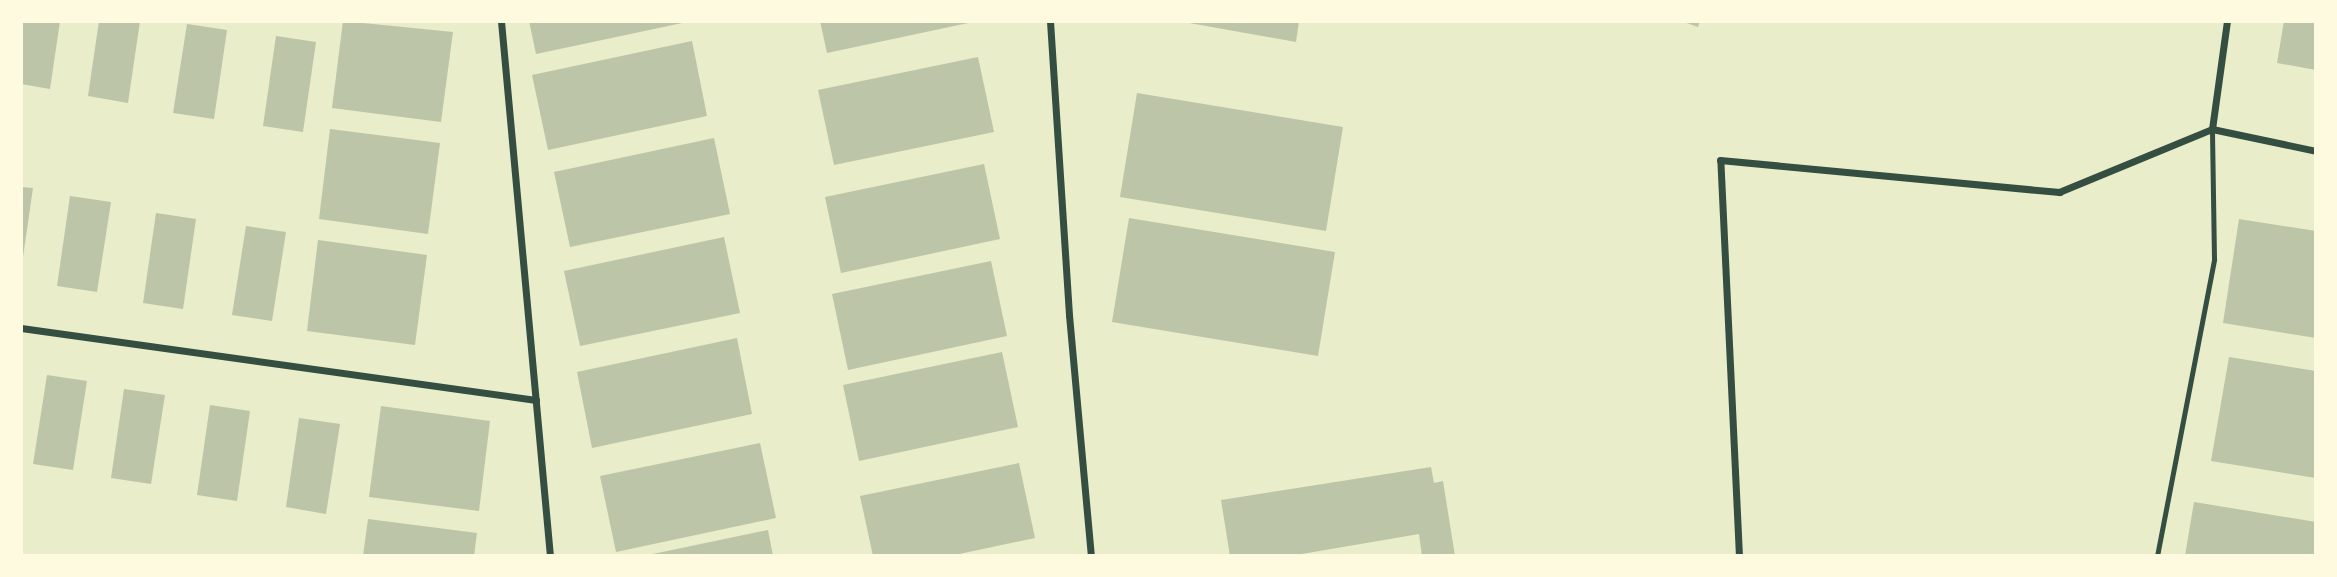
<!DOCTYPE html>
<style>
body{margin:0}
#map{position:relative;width:2337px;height:577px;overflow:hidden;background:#e9edc9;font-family:Commissioner,sans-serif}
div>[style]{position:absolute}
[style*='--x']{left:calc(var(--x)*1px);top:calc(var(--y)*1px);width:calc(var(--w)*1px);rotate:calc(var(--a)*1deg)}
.building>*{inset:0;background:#bcc5a7}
.service>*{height:5px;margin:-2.5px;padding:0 2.5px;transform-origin:2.5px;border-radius:2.5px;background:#344e41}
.minor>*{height:7px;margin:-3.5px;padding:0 3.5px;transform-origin:3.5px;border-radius:3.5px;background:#344e41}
span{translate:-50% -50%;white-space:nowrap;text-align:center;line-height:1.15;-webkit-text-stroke:5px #fefae0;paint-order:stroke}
.frame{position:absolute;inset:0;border:23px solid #fefae0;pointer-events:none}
</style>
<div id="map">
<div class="building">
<div style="clip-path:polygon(21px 21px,60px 21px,50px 89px,21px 84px)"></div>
<div style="clip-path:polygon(99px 21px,140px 21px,128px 103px,88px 96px)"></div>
<div style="clip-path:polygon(343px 21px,453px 32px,441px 122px,332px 108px)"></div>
<div style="clip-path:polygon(529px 21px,687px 21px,687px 22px,536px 54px)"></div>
<div style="clip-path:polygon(820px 21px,973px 21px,973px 22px,827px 53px)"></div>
<div style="clip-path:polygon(1178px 21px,1299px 21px,1296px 42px)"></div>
<div style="clip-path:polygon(1681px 21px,1700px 21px,1698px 27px)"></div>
<div style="clip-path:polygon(2284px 21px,2316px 21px,2316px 70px,2277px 63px)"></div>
<div style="clip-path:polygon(187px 24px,227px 30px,214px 119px,173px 113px)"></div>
<div style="clip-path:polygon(276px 36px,316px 42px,303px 132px,263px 126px)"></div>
<div style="clip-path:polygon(692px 41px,707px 116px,548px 150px,532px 75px)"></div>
<div style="clip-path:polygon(978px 57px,994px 132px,834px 165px,818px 90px)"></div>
<div style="clip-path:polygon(1137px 93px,1343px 127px,1326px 231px,1120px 197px)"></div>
<div style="clip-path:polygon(330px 129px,440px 143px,428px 234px,319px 219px)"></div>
<div style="clip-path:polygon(714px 138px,730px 214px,570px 247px,554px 172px)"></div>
<div style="clip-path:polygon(984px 164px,1000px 239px,841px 273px,825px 197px)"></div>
<div style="clip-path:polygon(21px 187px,33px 188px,23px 257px,21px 257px)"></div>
<div style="clip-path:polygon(70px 196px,111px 202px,97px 292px,57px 286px)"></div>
<div style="clip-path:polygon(156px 213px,196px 219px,183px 309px,143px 303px)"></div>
<div style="clip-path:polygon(1129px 218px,1335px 252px,1318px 356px,1112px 322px)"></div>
<div style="clip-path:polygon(2239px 219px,2316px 231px,2316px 338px,2223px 323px)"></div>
<div style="clip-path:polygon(246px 226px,286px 232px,272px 321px,232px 315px)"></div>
<div style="clip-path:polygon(724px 237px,740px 313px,580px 346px,564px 271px)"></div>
<div style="clip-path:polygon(318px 240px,427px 255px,415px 345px,307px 331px)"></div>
<div style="clip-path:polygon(991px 261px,1007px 336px,848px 370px,832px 294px)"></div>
<div style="clip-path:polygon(737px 338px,752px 414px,592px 448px,577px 372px)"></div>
<div style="clip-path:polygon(1002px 352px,1018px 427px,859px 461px,843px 385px)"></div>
<div style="clip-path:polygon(2229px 357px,2316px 371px,2316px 478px,2211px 461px)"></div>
<div style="clip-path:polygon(47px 375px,87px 381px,73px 470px,33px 464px)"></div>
<div style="clip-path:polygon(124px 389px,165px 395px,151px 484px,111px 478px)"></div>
<div style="clip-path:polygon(210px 405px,250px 411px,237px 501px,197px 495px)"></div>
<div style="clip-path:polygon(381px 406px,490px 421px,479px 511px,369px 497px)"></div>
<div style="clip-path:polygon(299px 418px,340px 424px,326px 514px,286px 507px)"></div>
<div style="clip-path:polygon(760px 443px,776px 518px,616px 552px,600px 476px)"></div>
<div style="clip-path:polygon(1019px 463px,1035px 538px,950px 556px,873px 556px,860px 496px)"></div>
<div style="clip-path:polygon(1431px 467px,1434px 483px,1443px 481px,1455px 556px,1422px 556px,1419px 534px,1290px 556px,1230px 556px,1221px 500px)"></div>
<div style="clip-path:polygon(2194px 502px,2316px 522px,2316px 556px,2185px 556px)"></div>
<div style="clip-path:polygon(368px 519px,477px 533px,474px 556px,363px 556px)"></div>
<div style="clip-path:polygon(768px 530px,773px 556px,649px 556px,648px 555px)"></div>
</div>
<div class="service">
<div style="--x:2157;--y:556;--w:302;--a:-79.1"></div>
<div style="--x:2214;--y:259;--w:130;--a:-90.9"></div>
</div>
<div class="minor">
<div style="--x:501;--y:21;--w:537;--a:84.77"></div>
<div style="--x:1050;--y:21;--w:295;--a:86.3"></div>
<div style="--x:1069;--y:315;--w:242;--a:84.8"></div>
<div style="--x:2212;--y:129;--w:109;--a:-82.1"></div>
<div style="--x:21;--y:328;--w:520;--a:7.96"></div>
<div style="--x:1739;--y:556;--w:396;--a:-92.7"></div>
<div style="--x:1720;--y:160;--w:341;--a:5.4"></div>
<div style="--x:2059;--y:192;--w:165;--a:-22.4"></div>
<div style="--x:2212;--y:129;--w:106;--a:11.9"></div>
</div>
<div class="frame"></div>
</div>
